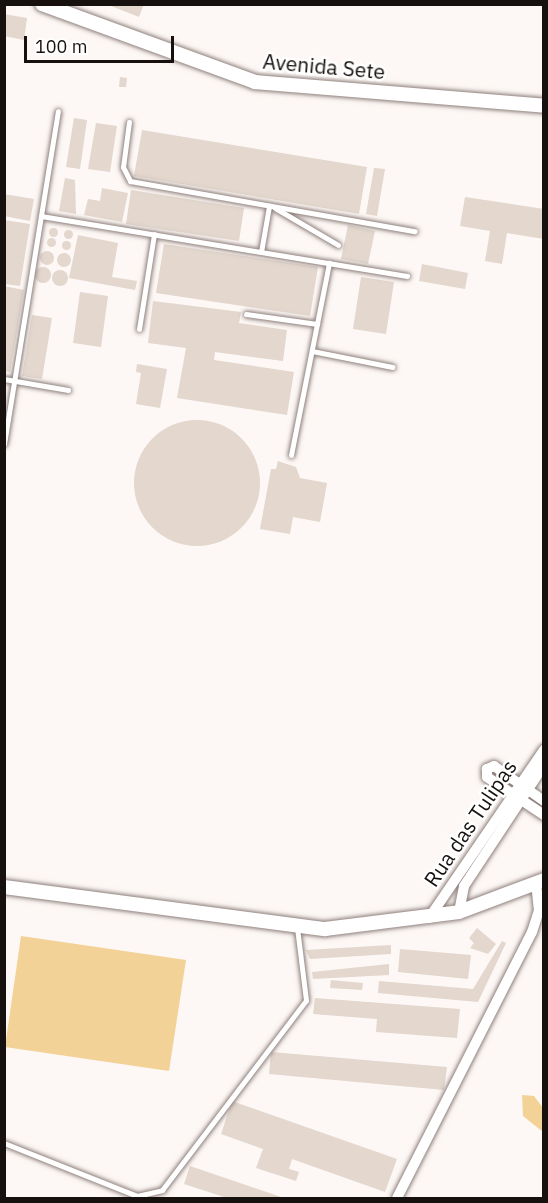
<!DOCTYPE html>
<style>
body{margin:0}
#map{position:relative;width:548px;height:1203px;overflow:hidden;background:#fdf7f5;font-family:"IBM Plex Sans",sans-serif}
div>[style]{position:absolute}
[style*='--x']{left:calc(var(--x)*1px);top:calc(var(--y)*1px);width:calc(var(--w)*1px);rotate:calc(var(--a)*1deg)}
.green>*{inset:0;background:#f3d297}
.building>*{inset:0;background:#e3d7ce}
.round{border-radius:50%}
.roads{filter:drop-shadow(0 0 2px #8e807c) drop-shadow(0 0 2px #8e807c)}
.lane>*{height:5px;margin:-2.5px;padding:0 2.5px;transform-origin:2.5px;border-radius:2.5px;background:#fff}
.street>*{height:10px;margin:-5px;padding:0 5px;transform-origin:5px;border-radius:5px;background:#fff}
.secondary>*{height:14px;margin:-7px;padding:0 7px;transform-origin:7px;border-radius:7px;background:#fff}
span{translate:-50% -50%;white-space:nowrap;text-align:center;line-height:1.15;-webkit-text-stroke:5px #fff;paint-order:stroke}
.street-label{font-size:21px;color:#16110f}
.frame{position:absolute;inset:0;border:6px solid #16110f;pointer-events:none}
.scale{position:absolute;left:24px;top:36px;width:150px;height:27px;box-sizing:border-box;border:3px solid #16110f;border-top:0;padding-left:8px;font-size:18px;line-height:21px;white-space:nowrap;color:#16110f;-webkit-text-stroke:4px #fff;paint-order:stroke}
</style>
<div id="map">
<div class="green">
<div style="clip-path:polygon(21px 936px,186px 960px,169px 1071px,5px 1047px)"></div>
<div style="clip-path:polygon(522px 1095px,534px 1096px,543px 1108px,543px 1132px,523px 1116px)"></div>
</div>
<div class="building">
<div style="clip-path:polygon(106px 4px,144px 4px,139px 17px)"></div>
<div style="clip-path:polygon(4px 14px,27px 18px,24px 40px,4px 36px)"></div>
<div style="clip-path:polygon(120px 77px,127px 78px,126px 87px,119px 87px)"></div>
<div style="clip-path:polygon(74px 118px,87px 120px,80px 169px,66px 167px)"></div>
<div style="clip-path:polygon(96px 123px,117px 126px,110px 172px,88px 169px)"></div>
<div style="clip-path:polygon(142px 130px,367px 167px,359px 214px,134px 176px)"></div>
<div style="clip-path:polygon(374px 168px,385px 169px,377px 216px,366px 214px)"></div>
<div style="clip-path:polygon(65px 178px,75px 180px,76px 214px,59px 211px)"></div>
<div style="clip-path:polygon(102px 188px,128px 193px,122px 222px,84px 215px,88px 199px,100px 201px)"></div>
<div style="clip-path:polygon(131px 190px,244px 208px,239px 241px,126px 224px)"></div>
<div style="clip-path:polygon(4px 194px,34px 199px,30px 221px,4px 216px)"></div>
<div style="clip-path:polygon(465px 197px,544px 209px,544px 239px,507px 233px,502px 264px,485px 261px,490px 231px,460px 226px)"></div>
<div style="clip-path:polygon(4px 220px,30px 224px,20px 286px,4px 284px)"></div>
<div style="clip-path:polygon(348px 225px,375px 231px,368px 264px,341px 259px)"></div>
<div class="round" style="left:48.5px;top:227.5px;width:9px;height:9px"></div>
<div class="round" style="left:63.5px;top:229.5px;width:9px;height:9px"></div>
<div style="clip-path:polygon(78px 235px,118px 243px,112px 277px,137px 281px,135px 290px,69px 278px)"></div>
<div class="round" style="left:46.5px;top:237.5px;width:9px;height:9px"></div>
<div class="round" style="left:61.5px;top:240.5px;width:9px;height:9px"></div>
<div style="clip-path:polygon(164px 244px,318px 267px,310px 316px,156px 293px)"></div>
<div class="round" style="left:40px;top:251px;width:14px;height:14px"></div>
<div class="round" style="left:57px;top:253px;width:14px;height:14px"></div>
<div style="clip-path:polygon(422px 264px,468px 273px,465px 289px,419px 281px)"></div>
<div class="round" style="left:35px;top:267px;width:16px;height:16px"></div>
<div class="round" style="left:52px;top:270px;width:16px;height:16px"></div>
<div style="clip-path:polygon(361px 277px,394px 282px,386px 334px,353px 329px)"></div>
<div style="clip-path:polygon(4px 286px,24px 290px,10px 372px,4px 371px)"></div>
<div style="clip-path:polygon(80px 292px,108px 296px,101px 347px,73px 343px)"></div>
<div style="clip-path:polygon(153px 301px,241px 312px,239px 323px,287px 330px,283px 361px,215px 352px,214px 360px,294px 372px,287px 415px,177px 398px,186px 348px,148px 343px)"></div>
<div style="clip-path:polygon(32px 315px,52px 318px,42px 379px,22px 376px)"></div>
<div style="clip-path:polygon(137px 364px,167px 369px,160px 408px,136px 404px,141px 373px,136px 372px)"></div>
<div class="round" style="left:134px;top:420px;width:126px;height:126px"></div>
<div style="clip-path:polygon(278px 461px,296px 467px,300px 478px,327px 483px,320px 522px,293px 517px,290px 534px,260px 529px,271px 469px,276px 469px)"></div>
<div style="clip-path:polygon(477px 928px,496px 944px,488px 954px,470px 948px,474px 943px,469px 938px)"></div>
<div style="clip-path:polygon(502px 941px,506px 943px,478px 1002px,378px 993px,379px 981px,473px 989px)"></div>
<div style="clip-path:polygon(391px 945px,391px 954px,310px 959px,306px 950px)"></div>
<div style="clip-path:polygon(400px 949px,471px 955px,468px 979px,398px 972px)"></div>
<div style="clip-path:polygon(389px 964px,389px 975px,313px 979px,312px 972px)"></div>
<div style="clip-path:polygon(331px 980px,363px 983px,362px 990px,330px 988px)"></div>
<div style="clip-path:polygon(315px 998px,460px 1009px,457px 1038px,376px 1032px,377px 1019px,313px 1014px)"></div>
<div style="clip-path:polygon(271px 1052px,447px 1067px,444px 1090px,269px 1074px)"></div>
<div style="clip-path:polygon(232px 1101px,397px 1159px,385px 1192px,292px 1159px,289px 1169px,299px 1172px,296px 1181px,256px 1168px,263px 1149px,221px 1134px)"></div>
<div style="clip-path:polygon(190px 1166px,284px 1198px,227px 1198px,184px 1184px)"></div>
</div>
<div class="roads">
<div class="lane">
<div style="--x:129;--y:122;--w:45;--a:97.6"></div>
<div style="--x:123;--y:167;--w:16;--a:63"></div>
<div style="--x:130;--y:181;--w:289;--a:10"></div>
<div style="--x:275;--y:208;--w:73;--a:30.4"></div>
<div style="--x:41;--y:216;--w:371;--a:9.3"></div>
<div style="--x:261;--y:252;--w:47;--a:-80.1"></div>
<div style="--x:246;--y:314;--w:72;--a:8"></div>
<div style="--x:139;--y:329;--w:96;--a:-81"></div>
<div style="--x:312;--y:351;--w:82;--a:11.3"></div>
<div style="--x:4;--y:379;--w:65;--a:9.8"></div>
<div style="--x:4;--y:444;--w:337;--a:-80.8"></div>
<div style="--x:291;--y:455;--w:196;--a:-78.8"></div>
<div style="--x:4;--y:1143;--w:143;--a:21.7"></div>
<div style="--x:137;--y:1196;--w:26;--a:-13"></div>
<div style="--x:162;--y:1190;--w:238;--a:-52.8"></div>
<div style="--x:306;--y:1000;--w:73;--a:-97.1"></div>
</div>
<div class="street">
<div style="--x:544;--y:801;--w:61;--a:-145"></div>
<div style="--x:494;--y:766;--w:8;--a:157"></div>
<div style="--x:487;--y:769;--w:8;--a:90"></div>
<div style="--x:487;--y:777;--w:69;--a:33.7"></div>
<div style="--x:459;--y:912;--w:26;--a:-79"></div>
<div style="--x:464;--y:886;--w:145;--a:-56.5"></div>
<div style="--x:429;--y:918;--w:204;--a:-55.6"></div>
<div style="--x:397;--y:1198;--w:298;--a:-63.1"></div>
<div style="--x:532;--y:932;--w:22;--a:-72"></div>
<div style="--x:539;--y:911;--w:28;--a:-96"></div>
</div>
<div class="secondary">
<div style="--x:42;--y:4;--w:227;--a:20.1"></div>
<div style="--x:255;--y:82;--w:290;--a:4.7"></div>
<div style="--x:4;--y:887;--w:324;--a:7.5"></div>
<div style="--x:325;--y:929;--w:135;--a:-7.2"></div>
<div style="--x:459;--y:912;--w:91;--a:-20.6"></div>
</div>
</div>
<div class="street-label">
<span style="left:324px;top:66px;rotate:5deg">Avenida Sete</span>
<span style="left:470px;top:823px;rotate:-56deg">Rua das Tulipas</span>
</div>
<div class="frame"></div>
<div class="scale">100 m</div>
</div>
